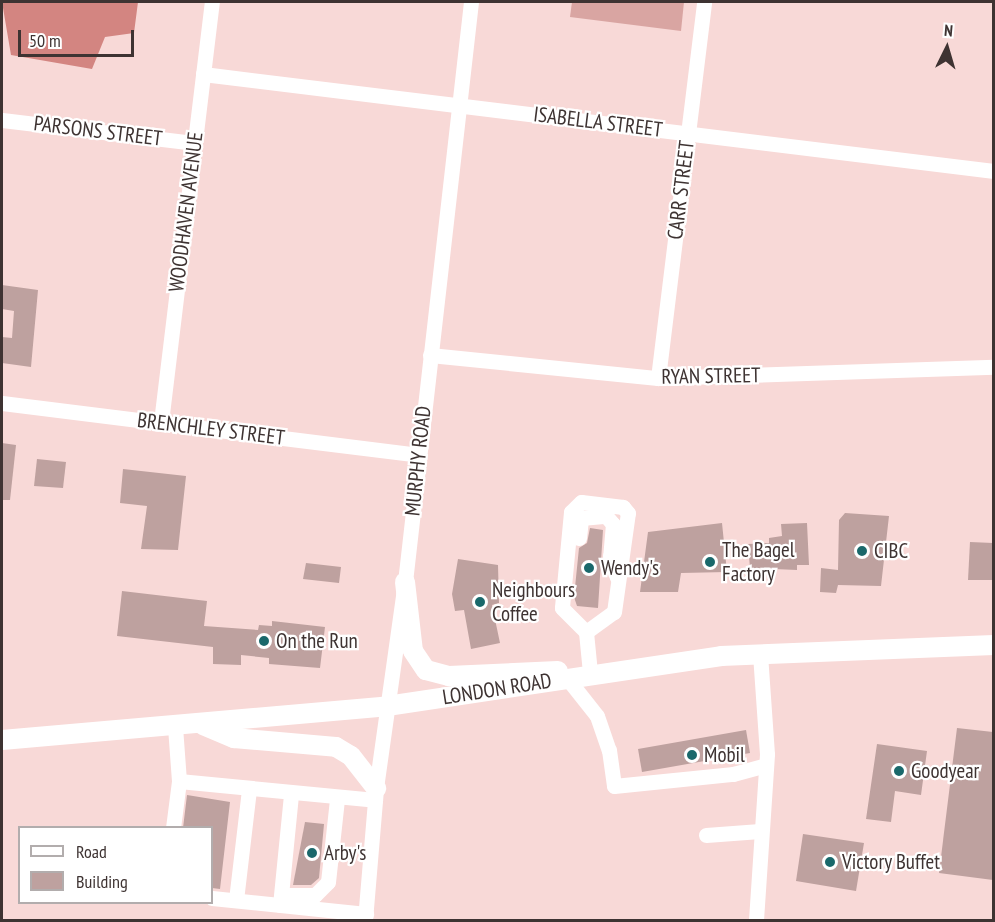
<!DOCTYPE html>
<style>
body{margin:0}
#map{position:relative;width:995px;height:922px;overflow:hidden;background:#f8d9d7;font-family:"PT Sans Narrow",sans-serif}
div>[style]{position:absolute}
[style*='--x']{left:calc(var(--x)*1px);top:calc(var(--y)*1px);width:calc(var(--w)*1px);rotate:calc(var(--a)*1deg)}
.green>*{inset:0;background:#d9a5a2}
.forest>*{inset:0;background:#d38581}
.building>*{inset:0;background:#bea19f}
.minor>*{height:15px;margin:-7.5px;padding:0 7.5px;transform-origin:7.5px;border-radius:7.5px;background:#fff}
.major>*{height:20px;margin:-10px;padding:0 10px;transform-origin:10px;border-radius:10px;background:#fff}
.dots>*{width:16px;height:16px;translate:-50% -50%;box-sizing:border-box;border:3px solid #fff;border-radius:50%}
span{translate:-50% -50%;white-space:nowrap;text-align:center;line-height:1.15;-webkit-text-stroke:4.5px #fff;paint-order:stroke}
.street-label{font-size:21px;color:#3e3332}
.poi-label{font-size:21px;color:#3e3332}
.left{translate:0 -50%;text-align:left}
.frame{position:absolute;inset:0;border:3px solid #3e3332;pointer-events:none}
.legend{position:absolute;left:18px;top:826px;width:195px;height:78px;box-sizing:border-box;background:#fff;border:2px solid #b2adad;margin:0;padding:8px 10px;list-style:none;font-size:18px;color:#3e3332}
.legend li{display:flex;align-items:center;gap:12px;height:30px}
.legend b{width:30px;border:2px solid #b2adad}
.north{position:absolute;left:917px;top:18px;width:60px;height:60px;-webkit-text-stroke:4px #fff;paint-order:stroke;rotate:5deg;font-size:16px;font-weight:700;line-height:24px;text-align:center;color:#3e3332}
.north::after{content:'';display:block;margin:auto;width:21px;height:27px;background:#3e3332;clip-path:polygon(50% 0,100% 100%,50% 72%,0 100%)}
.scale{position:absolute;left:18px;top:30px;width:116px;height:27px;box-sizing:border-box;border:3px solid #3e3332;border-top:0;padding-left:8px;font-size:18px;line-height:21px;white-space:nowrap;color:#3e3332;-webkit-text-stroke:4px #fff;paint-order:stroke}
</style>
<div id="map">
<div class="green">
<div style="clip-path:polygon(572px 2px,684px 2px,681px 31px,570px 17px)"></div>
</div>
<div class="forest">
<div style="clip-path:polygon(2px 2px,138px 2px,134px 33px,105px 37px,92px 69px,11px 55px)"></div>
</div>
<div class="building">
<div style="clip-path:polygon(2px 285px,38px 290px,31px 367px,2px 363px,2px 337px,12px 338px,14px 311px,2px 309px)"></div>
<div style="clip-path:polygon(2px 443px,16px 445px,10px 500px,2px 500px)"></div>
<div style="clip-path:polygon(37px 459px,66px 462px,63px 488px,34px 486px)"></div>
<div style="clip-path:polygon(123px 469px,186px 476px,178px 550px,141px 549px,147px 506px,120px 503px)"></div>
<div style="clip-path:polygon(845px 513px,889px 516px,881px 586px,838px 585px,836px 593px,820px 592px,821px 568px,838px 570px,839px 520px)"></div>
<div style="clip-path:polygon(722px 523px,727px 572px,681px 573px,678px 592px,640px 592px,648px 532px)"></div>
<div style="clip-path:polygon(807px 523px,809px 565px,797px 565px,797px 570px,750px 568px,748px 544px,769px 543px,769px 538px,782px 536px,781px 524px)"></div>
<div style="clip-path:polygon(590px 528px,603px 530px,598px 608px,577px 606px,574px 597px,579px 548px,587px 543px)"></div>
<div style="clip-path:polygon(970px 542px,993px 543px,992px 580px,968px 580px)"></div>
<div style="clip-path:polygon(458px 559px,498px 565px,499px 603px,492px 605px,500px 643px,471px 649px,464px 610px,455px 611px,452px 594px)"></div>
<div style="clip-path:polygon(306px 563px,341px 567px,339px 583px,303px 579px)"></div>
<div style="clip-path:polygon(122px 591px,207px 601px,204px 626px,258px 630px,259px 625px,272px 626px,272px 621px,325px 627px,320px 668px,269px 664px,269px 658px,241px 655px,241px 665px,213px 664px,213px 647px,117px 636px)"></div>
<div style="clip-path:polygon(957px 728px,993px 732px,993px 880px,939px 873px)"></div>
<div style="clip-path:polygon(746px 730px,750px 753px,642px 772px,638px 749px)"></div>
<div style="clip-path:polygon(877px 744px,927px 751px,921px 795px,895px 791px,891px 822px,866px 819px)"></div>
<div style="clip-path:polygon(187px 795px,230px 802px,220px 889px,212px 888px,212px 828px,183px 828px)"></div>
<div style="clip-path:polygon(305px 822px,324px 824px,319px 878px,311px 885px,293px 885px)"></div>
<div style="clip-path:polygon(803px 834px,864px 843px,856px 891px,796px 881px)"></div>
</div>
<div class="minor">
<div style="--x:203;--y:74;--w:797;--a:6.99"></div>
<div style="--x:2;--y:120;--w:193;--a:6.8"></div>
<div style="--x:430;--y:355;--w:229;--a:5.8"></div>
<div style="--x:658;--y:378;--w:336;--a:-1.9"></div>
<div style="--x:658;--y:378;--w:379;--a:-83"></div>
<div style="--x:2;--y:403;--w:420;--a:7.1"></div>
<div style="--x:161;--y:422;--w:423;--a:-83.1"></div>
<div style="--x:579;--y:538;--w:20;--a:-84"></div>
<div style="--x:581;--y:518;--w:25;--a:-5"></div>
<div style="--x:606;--y:516;--w:11;--a:49"></div>
<div style="--x:613;--y:524;--w:32;--a:95"></div>
<div style="--x:610;--y:556;--w:22;--a:72"></div>
<div style="--x:586;--y:632;--w:34;--a:-36"></div>
<div style="--x:614;--y:612;--w:100;--a:-82"></div>
<div style="--x:628;--y:513;--w:8;--a:-130"></div>
<div style="--x:623;--y:507;--w:42;--a:-173.2"></div>
<div style="--x:581;--y:502;--w:14;--a:135"></div>
<div style="--x:571;--y:512;--w:96;--a:95.4"></div>
<div style="--x:562;--y:608;--w:34;--a:45"></div>
<div style="--x:586;--y:632;--w:41;--a:84.4"></div>
<div style="--x:567;--y:678;--w:48;--a:51.7"></div>
<div style="--x:597;--y:716;--w:36;--a:71"></div>
<div style="--x:609;--y:750;--w:36;--a:82"></div>
<div style="--x:614;--y:786;--w:120;--a:-5.8"></div>
<div style="--x:733;--y:774;--w:34;--a:-15"></div>
<div style="--x:179;--y:781;--w:197;--a:5.5"></div>
<div style="--x:173;--y:828;--w:47;--a:-82.7"></div>
<div style="--x:179;--y:781;--w:55;--a:-94.2"></div>
<div style="--x:706;--y:835;--w:54;--a:-4.2"></div>
<div style="--x:287;--y:895;--w:28;--a:0"></div>
<div style="--x:315;--y:895;--w:18;--a:-45"></div>
<div style="--x:328;--y:882;--w:83;--a:-83.8"></div>
<div style="--x:212;--y:898;--w:155;--a:5.9"></div>
<div style="--x:236;--y:900;--w:111;--a:-83.3"></div>
<div style="--x:280;--y:905;--w:112;--a:-84.3"></div>
<div style="--x:365;--y:920;--w:132;--a:-85.2"></div>
<div style="--x:376;--y:788;--w:208;--a:-82"></div>
<div style="--x:405;--y:582;--w:584;--a:-83.51"></div>
<div style="--x:756;--y:920;--w:166;--a:-86.2"></div>
<div style="--x:767;--y:754;--w:101;--a:-94"></div>
</div>
<div class="major">
<div style="--x:405;--y:582;--w:69;--a:83.4"></div>
<div style="--x:413;--y:651;--w:23;--a:56"></div>
<div style="--x:426;--y:670;--w:24;--a:15"></div>
<div style="--x:449;--y:676;--w:109;--a:-2.6"></div>
<div style="--x:203;--y:725;--w:34;--a:23"></div>
<div style="--x:234;--y:738;--w:102;--a:5"></div>
<div style="--x:336;--y:747;--w:17;--a:31"></div>
<div style="--x:351;--y:756;--w:41;--a:52"></div>
<div style="--x:2;--y:740;--w:386;--a:-5"></div>
<div style="--x:387;--y:706;--w:338;--a:-8.5"></div>
<div style="--x:721;--y:656;--w:273;--a:-2.3"></div>
</div>
<div class="dots">
<div style="left:862px;top:551px;background:#1a686b"></div>
<div style="left:710px;top:562px;background:#1a686b"></div>
<div style="left:589px;top:568px;background:#1a686b"></div>
<div style="left:480px;top:602px;background:#1a686b"></div>
<div style="left:264px;top:641px;background:#1a686b"></div>
<div style="left:692px;top:755px;background:#1a686b"></div>
<div style="left:899px;top:771px;background:#1a686b"></div>
<div style="left:312px;top:853px;background:#1a686b"></div>
<div style="left:830px;top:862px;background:#1a686b"></div>
</div>
<div class="street-label">
<span style="left:598px;top:122px;rotate:7deg">ISABELLA STREET</span>
<span style="left:98px;top:131px;rotate:7deg">PARSONS STREET</span>
<span style="left:681px;top:190px;rotate:-83deg">CARR STREET</span>
<span style="left:186px;top:212px;rotate:-83deg">WOODHAVEN AVENUE</span>
<span style="left:711px;top:376px;rotate:-1deg">RYAN STREET</span>
<span style="left:211px;top:429px;rotate:7deg">BRENCHLEY STREET</span>
<span style="left:418px;top:461px;rotate:-84deg">MURPHY ROAD</span>
<span style="left:497px;top:689px;rotate:-9deg">LONDON ROAD</span>
</div>
<div class="poi-label">
<span class="left" style="left:722px;top:562px">The Bagel<br>Factory</span>
<span class="left" style="left:874px;top:551px">CIBC</span>
<span class="left" style="left:601px;top:568px">Wendy's</span>
<span class="left" style="left:492px;top:602px">Neighbours<br>Coffee</span>
<span class="left" style="left:276px;top:641px">On the Run</span>
<span class="left" style="left:704px;top:755px">Mobil</span>
<span class="left" style="left:911px;top:771px">Goodyear</span>
<span class="left" style="left:324px;top:853px">Arby's</span>
<span class="left" style="left:842px;top:862px">Victory Buffet</span>
</div>
<div class="frame"></div>
<ul class="legend">
<li><b style="height:8px;background:#fff"></b>Road</li>
<li><b style="height:16px;background:#bea19f"></b>Building</li>
</ul>
<div class="north">N</div>
<div class="scale">50 m</div>
</div>
